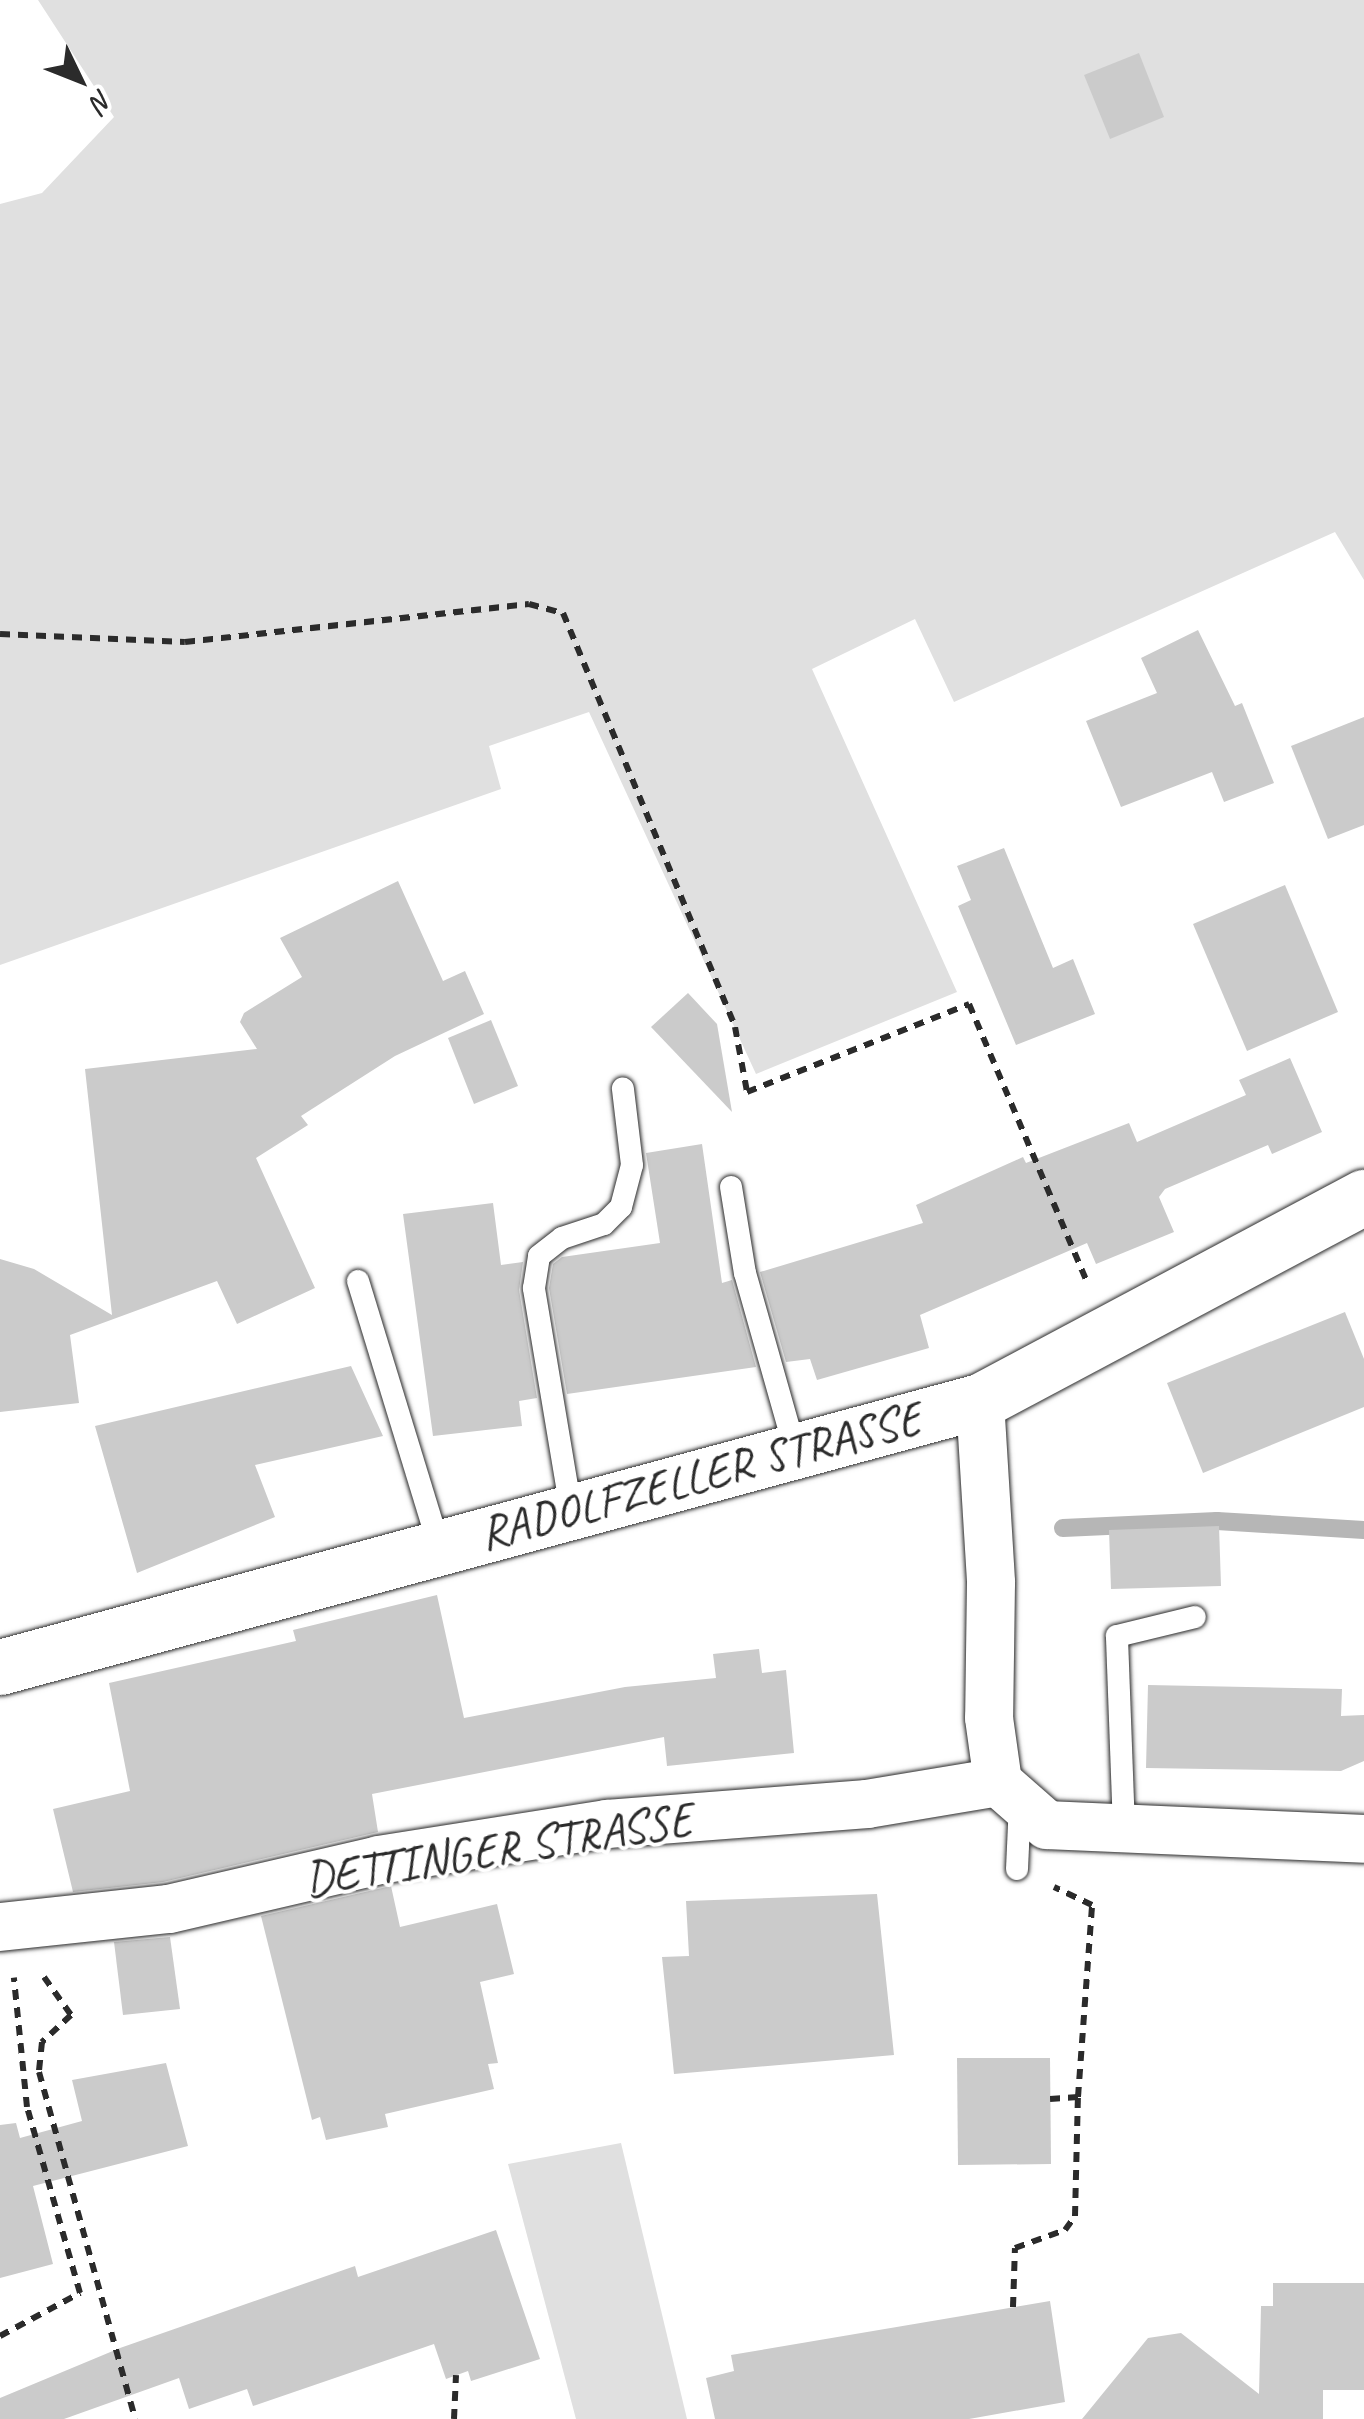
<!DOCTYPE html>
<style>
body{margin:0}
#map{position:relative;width:1364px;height:2419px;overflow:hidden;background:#fff;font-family:Caveat,sans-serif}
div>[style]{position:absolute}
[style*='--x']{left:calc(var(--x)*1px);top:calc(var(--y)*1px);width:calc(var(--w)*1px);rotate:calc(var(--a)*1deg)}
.green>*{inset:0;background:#e0e0e0}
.stream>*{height:18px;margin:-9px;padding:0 9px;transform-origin:9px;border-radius:9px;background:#b6b6b6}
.building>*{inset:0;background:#cbcbcb}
.path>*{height:6px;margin-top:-3px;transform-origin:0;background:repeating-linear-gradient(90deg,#2b2b2b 0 10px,transparent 0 18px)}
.roads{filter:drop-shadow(0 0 2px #2b2b2b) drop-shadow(0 0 2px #2b2b2b)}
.lane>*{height:22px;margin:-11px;padding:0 11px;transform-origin:11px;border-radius:11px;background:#fff}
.street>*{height:48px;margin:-24px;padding:0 24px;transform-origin:24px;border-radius:24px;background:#fff}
.secondary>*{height:55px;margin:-27.5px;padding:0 27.5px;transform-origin:27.5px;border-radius:27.5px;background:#fff}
span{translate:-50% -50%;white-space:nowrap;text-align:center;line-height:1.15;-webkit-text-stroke:8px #fff;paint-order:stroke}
.street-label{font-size:48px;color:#2b2b2b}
.north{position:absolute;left:30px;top:30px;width:100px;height:100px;-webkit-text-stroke:8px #fff;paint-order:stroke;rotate:133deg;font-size:28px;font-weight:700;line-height:40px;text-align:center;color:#2b2b2b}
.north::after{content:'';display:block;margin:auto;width:35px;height:45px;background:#2b2b2b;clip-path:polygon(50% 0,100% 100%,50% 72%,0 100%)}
</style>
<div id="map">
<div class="green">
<div style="clip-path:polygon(38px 0,1364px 0,1364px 580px,1335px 532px,954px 702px,915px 619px,812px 669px,957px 992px,756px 1074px,589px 712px,489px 746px,501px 789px,0 965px,0 204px,42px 193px,114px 117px)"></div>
<div style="clip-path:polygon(621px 2143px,687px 2419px,576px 2419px,508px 2164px)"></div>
</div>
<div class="stream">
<div style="--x:1063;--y:1528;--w:154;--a:-2.6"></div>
<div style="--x:1217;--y:1521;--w:147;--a:3.5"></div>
</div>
<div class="building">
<div style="clip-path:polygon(1139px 53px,1164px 117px,1110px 139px,1084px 75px)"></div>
<div style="clip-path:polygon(1198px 630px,1235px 706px,1242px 703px,1274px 783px,1224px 802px,1212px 772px,1121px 807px,1086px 721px,1157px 693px,1141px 658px)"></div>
<div style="clip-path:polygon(1364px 717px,1364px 825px,1328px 839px,1291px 746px)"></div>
<div style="clip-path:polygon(1004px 848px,1053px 968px,1073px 959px,1095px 1014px,1016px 1045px,958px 906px,971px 900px,957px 866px)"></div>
<div style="clip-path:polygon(398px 881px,443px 981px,465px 971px,484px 1014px,395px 1056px,301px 1116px,308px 1125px,256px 1158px,315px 1288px,237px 1324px,217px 1281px,70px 1335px,79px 1403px,0 1412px,0 1259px,34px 1269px,112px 1315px,85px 1069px,257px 1049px,240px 1022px,244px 1013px,302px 977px,280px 938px)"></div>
<div style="clip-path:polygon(1285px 885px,1338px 1012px,1247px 1051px,1193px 924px)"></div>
<div style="clip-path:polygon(688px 993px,717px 1024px,732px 1112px,651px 1027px)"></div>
<div style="clip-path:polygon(491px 1020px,518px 1086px,474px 1104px,448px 1038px)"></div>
<div style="clip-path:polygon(1290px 1058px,1322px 1132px,1272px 1154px,1268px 1145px,1165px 1189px,1159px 1197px,1174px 1232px,1096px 1264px,1087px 1243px,920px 1315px,929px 1348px,817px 1380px,810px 1359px,786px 1362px,760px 1272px,923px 1223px,916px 1205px,1023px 1157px,1026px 1163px,1129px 1123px,1137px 1142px,1246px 1095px,1239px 1080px)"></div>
<div style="clip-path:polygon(702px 1144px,722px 1283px,732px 1280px,756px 1367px,567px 1394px,549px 1288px,553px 1264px,562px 1257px,660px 1243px,646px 1153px)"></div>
<div style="clip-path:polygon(493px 1203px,501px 1265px,523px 1262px,519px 1290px,537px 1398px,519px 1401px,522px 1426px,433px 1436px,403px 1214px)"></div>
<div style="clip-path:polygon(1345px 1312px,1364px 1359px,1364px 1407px,1203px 1473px,1167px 1383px)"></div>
<div style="clip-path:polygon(351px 1366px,383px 1436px,255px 1465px,275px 1517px,137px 1573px,95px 1426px)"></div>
<div style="clip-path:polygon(1219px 1526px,1221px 1586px,1111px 1589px,1109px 1530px)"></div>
<div style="clip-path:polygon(437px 1595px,464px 1718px,625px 1687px,716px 1678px,713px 1654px,759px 1649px,762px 1673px,786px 1670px,794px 1753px,667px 1766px,664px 1737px,372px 1794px,378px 1832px,163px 1882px,73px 1892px,53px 1809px,130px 1791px,109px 1683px,296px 1641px,293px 1630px)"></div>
<div style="clip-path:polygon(1148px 1685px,1342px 1689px,1341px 1716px,1364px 1715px,1364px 1761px,1341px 1771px,1146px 1768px)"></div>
<div style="clip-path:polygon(391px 1886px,400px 1927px,497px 1904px,514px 1974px,480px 1982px,498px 2063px,488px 2064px,494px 2089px,385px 2114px,388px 2127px,326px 2140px,320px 2117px,312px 2120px,261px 1916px)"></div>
<div style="clip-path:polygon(877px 1894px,894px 2055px,674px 2074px,662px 1957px,689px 1956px,686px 1901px)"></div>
<div style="clip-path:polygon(170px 1937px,180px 2009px,123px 2015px,114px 1942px)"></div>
<div style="clip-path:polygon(957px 2058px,1050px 2058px,1051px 2164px,958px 2165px)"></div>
<div style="clip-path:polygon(166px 2063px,188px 2146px,33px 2186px,53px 2264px,0 2278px,0 2125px,16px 2123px,20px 2138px,82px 2121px,72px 2080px)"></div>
<div style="clip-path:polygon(496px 2230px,540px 2359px,471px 2381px,468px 2371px,446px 2379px,434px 2344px,253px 2406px,247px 2389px,189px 2409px,179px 2378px,64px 2419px,0 2419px,0 2398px,120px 2348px,355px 2266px,358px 2277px)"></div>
<div style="clip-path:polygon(1273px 2283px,1364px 2283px,1364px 2390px,1323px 2390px,1323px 2419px,1082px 2419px,1148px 2338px,1181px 2333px,1259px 2394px,1261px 2306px,1273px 2306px)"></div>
<div style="clip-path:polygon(1050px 2301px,1065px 2402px,969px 2419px,715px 2419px,706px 2378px,734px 2371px,731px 2355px)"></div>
</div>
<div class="path">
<div style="--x:0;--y:634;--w:185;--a:2.5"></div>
<div style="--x:185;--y:642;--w:346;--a:-6.3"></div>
<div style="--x:529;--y:604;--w:35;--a:15"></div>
<div style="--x:563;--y:613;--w:448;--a:67.4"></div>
<div style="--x:735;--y:1027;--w:66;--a:79.5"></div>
<div style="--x:747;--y:1092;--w:239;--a:-21.6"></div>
<div style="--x:969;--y:1004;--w:300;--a:67"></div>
<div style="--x:44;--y:1977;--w:47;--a:54.6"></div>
<div style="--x:71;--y:2015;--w:40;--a:137"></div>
<div style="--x:42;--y:2042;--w:30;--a:96"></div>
<div style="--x:39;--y:2072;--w:360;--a:74.5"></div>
<div style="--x:1050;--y:2099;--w:28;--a:-4"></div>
<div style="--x:1078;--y:2097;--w:193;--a:-85.8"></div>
<div style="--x:1092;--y:1905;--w:42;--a:-154.7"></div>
<div style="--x:1013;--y:2307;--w:59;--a:-88.1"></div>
<div style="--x:1015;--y:2248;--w:53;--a:-19.8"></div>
<div style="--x:1065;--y:2230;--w:17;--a:-54"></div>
<div style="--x:1075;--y:2216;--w:119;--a:-88.6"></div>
<div style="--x:0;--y:2336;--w:91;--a:-28.3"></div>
<div style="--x:80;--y:2293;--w:193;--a:-105.9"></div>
<div style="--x:27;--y:2107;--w:130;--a:-95.8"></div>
<div style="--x:454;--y:2419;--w:44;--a:-87.4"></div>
</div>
<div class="roads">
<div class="lane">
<div style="--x:731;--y:1187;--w:87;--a:80.8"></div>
<div style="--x:745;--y:1273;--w:184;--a:74.2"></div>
<div style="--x:358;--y:1281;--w:277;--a:73"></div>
<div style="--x:571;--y:1510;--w:225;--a:-99.5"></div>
<div style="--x:534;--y:1288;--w:32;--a:-81"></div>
<div style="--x:539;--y:1256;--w:29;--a:-38"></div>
<div style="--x:562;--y:1238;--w:44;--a:-18.4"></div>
<div style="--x:604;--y:1224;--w:24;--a:-45"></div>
<div style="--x:621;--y:1207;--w:43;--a:-75.3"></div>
<div style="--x:632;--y:1165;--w:77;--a:-96.8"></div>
<div style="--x:1124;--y:1829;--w:193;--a:-92.1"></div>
<div style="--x:1117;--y:1636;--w:80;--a:-13.7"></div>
<div style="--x:1017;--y:1869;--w:65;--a:-87.4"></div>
</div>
<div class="street">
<div style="--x:980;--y:1401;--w:182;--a:86.5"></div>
<div style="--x:991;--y:1583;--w:135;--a:90.8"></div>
<div style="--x:989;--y:1718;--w:65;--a:82"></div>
<div style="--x:998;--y:1782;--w:65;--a:41.3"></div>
<div style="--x:1047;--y:1825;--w:317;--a:2.5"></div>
<div style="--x:0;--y:1927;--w:170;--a:-6.1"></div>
<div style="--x:169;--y:1909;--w:216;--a:-13.1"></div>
<div style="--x:379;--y:1860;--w:231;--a:-9"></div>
<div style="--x:607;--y:1824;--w:261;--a:-4.4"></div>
<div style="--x:867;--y:1804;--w:133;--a:-9.5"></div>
</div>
<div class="secondary">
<div style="--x:0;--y:1667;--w:1015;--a:-15.19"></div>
<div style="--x:980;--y:1401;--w:435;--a:-28"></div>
</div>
</div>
<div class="street-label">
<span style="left:700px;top:1476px;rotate:-15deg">RADOLFZELLER STRASSE</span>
<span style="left:498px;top:1849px;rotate:-9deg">DETTINGER STRASSE</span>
</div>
<div class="north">N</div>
</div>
